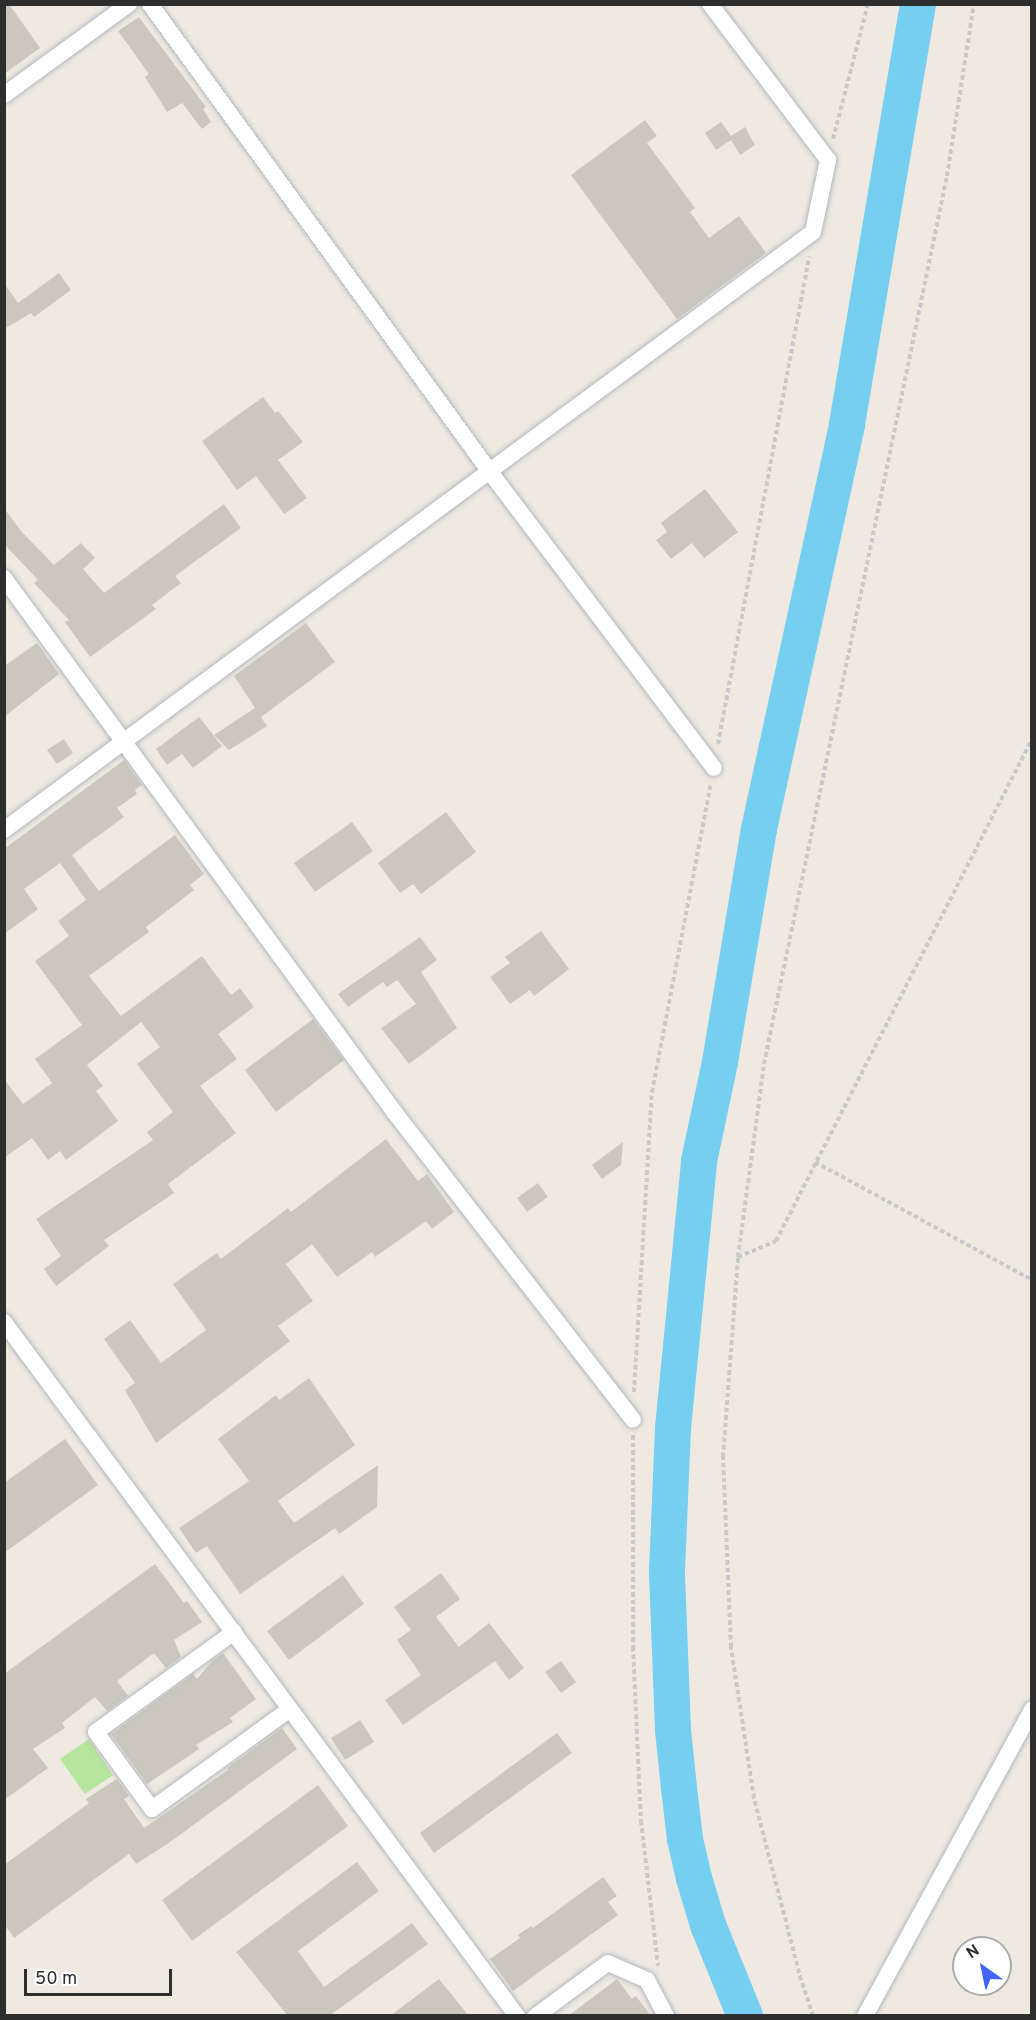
<!DOCTYPE html>
<style>
body{margin:0}
#map{position:relative;width:1036px;height:2020px;overflow:hidden;background:#efe9e1;font-family:Overpass,sans-serif}
div>[style]{position:absolute}
[style*='--x']{left:calc(var(--x)*1px);top:calc(var(--y)*1px);width:calc(var(--w)*1px);rotate:calc(var(--a)*1deg)}
.green>*{inset:0;background:#b6e59e}
.river>*{height:36px;margin:-18px;padding:0 18px;transform-origin:18px;border-radius:18px;background:#75cff0}
.building>*{inset:0;background:#cbc7bf}
.path>*{height:4px;margin-top:-2px;transform-origin:0;background:repeating-linear-gradient(90deg,#c9c9c9 0 4.5px,transparent 0 7.5px)}
.roads{filter:drop-shadow(0 0 2px #b4b7c1) drop-shadow(0 0 2px #b4b7c1)}
.street>*{height:16px;margin:-8px;padding:0 8px;transform-origin:8px;border-radius:8px;background:#fff}
span{translate:-50% -50%;white-space:nowrap;text-align:center;line-height:1.15;-webkit-text-stroke:4.5px #fff;paint-order:stroke}
.frame{position:absolute;inset:0;border:6px solid #2e2e2e;pointer-events:none}
.north{position:absolute;left:952px;top:1936px;width:60px;height:60px;box-sizing:border-box;background:#fff;border:2px solid #ababab;border-radius:50%;rotate:327deg;font-size:16px;font-weight:700;line-height:24px;text-align:center;color:#2e2e2e}
.north::after{content:'';display:block;margin:auto;width:21px;height:27px;background:#4264fb;clip-path:polygon(50% 0,100% 100%,50% 72%,0 100%)}
.scale{position:absolute;left:24px;top:1969px;width:148px;height:27px;box-sizing:border-box;border:3px solid #2e2e2e;border-top:0;padding-left:8px;font-size:18px;line-height:21px;white-space:nowrap;color:#2e2e2e;-webkit-text-stroke:4px #fff;paint-order:stroke}
</style>
<div id="map">
<div class="green">
<div style="clip-path:polygon(89px 1739px,113px 1775px,85px 1794px,60px 1759px)"></div>
</div>
<div class="river">
<div style="--x:745;--y:2016;--w:98;--a:-112.1"></div>
<div style="--x:708;--y:1925;--w:49;--a:-106.6"></div>
<div style="--x:694;--y:1878;--w:40;--a:-103"></div>
<div style="--x:685;--y:1839;--w:51;--a:-96.7"></div>
<div style="--x:679;--y:1788;--w:58;--a:-95.9"></div>
<div style="--x:673;--y:1730;--w:159;--a:-92.2"></div>
<div style="--x:667;--y:1571;--w:143;--a:-87.6"></div>
<div style="--x:673;--y:1428;--w:268;--a:-84.4"></div>
<div style="--x:699;--y:1161;--w:101;--a:-78"></div>
<div style="--x:720;--y:1062;--w:236;--a:-80.5"></div>
<div style="--x:759;--y:829;--w:414;--a:-77.7"></div>
<div style="--x:847;--y:424;--w:426;--a:-80.4"></div>
</div>
<div class="building">
<div style="clip-path:polygon(4px 4px,9px 4px,40px 48px,4px 74px)"></div>
<div style="clip-path:polygon(139px 17px,206px 107px,203px 109px,211px 122px,202px 129px,182px 103px,167px 112px,145px 77px,149px 74px,118px 31px)"></div>
<div style="clip-path:polygon(645px 120px,657px 136px,647px 143px,695px 208px,690px 212px,709px 238px,739px 216px,766px 253px,677px 319px,571px 175px)"></div>
<div style="clip-path:polygon(721px 122px,731px 136px,745px 127px,755px 145px,740px 155px,731px 140px,716px 150px,705px 133px)"></div>
<div style="clip-path:polygon(59px 273px,71px 290px,34px 317px,31px 313px,4px 329px,4px 283px,18px 303px)"></div>
<div style="clip-path:polygon(263px 397px,275px 413px,278px 411px,303px 442px,278px 460px,307px 498px,284px 514px,256px 476px,237px 490px,202px 441px)"></div>
<div style="clip-path:polygon(705px 489px,738px 532px,704px 558px,692px 543px,671px 559px,656px 540px,667px 532px,661px 523px)"></div>
<div style="clip-path:polygon(224px 504px,241px 528px,175px 576px,181px 583px,152px 605px,156px 609px,90px 657px,65px 622px,69px 620px,34px 583px,38px 580px,4px 544px,4px 508px,21px 531px,54px 565px,81px 543px,95px 558px,83px 569px,104px 593px)"></div>
<div style="clip-path:polygon(306px 623px,335px 662px,261px 717px,267px 726px,229px 750px,214px 735px,255px 708px,234px 676px)"></div>
<div style="clip-path:polygon(37px 643px,59px 674px,4px 717px,4px 666px)"></div>
<div style="clip-path:polygon(199px 717px,222px 746px,193px 768px,182px 754px,167px 765px,156px 749px)"></div>
<div style="clip-path:polygon(64px 739px,73px 753px,57px 764px,47px 750px)"></div>
<div style="clip-path:polygon(124px 760px,142px 785px,135px 790px,137px 794px,117px 808px,124px 817px,72px 855px,99px 891px,175px 835px,204px 874px,190px 885px,194px 890px,146px 927px,149px 932px,89px 976px,121px 1016px,202px 956px,231px 995px,240px 988px,254px 1007px,218px 1034px,237px 1059px,200px 1086px,236px 1133px,168px 1184px,174px 1193px,104px 1240px,109px 1246px,56px 1286px,44px 1269px,61px 1256px,36px 1219px,153px 1140px,147px 1132px,173px 1112px,137px 1064px,160px 1047px,141px 1022px,87px 1065px,103px 1086px,96px 1091px,118px 1121px,66px 1160px,60px 1151px,48px 1160px,32px 1138px,4px 1158px,4px 1079px,23px 1104px,52px 1083px,35px 1059px,82px 1025px,35px 961px,69px 936px,58px 921px,86px 900px,60px 863px,24px 889px,38px 909px,4px 934px,4px 849px)"></div>
<div style="clip-path:polygon(446px 812px,476px 852px,421px 894px,413px 884px,400px 893px,378px 863px)"></div>
<div style="clip-path:polygon(352px 822px,373px 851px,315px 892px,294px 863px)"></div>
<div style="clip-path:polygon(541px 931px,569px 969px,534px 996px,530px 990px,510px 1004px,490px 977px,510px 963px,505px 957px)"></div>
<div style="clip-path:polygon(420px 937px,437px 960px,421px 972px,457px 1028px,409px 1064px,381px 1028px,416px 1004px,397px 980px,387px 987px,383px 982px,348px 1007px,338px 994px)"></div>
<div style="clip-path:polygon(313px 1019px,344px 1060px,276px 1112px,245px 1070px)"></div>
<div style="clip-path:polygon(386px 1139px,418px 1181px,427px 1174px,454px 1212px,432px 1229px,426px 1221px,375px 1257px,372px 1252px,337px 1277px,312px 1244px,286px 1264px,313px 1301px,278px 1326px,290px 1341px,156px 1443px,125px 1390px,135px 1383px,104px 1339px,130px 1320px,161px 1363px,206px 1330px,173px 1284px,217px 1253px,221px 1259px,288px 1208px,291px 1212px)"></div>
<div style="clip-path:polygon(623px 1142px,621px 1165px,602px 1179px,592px 1165px)"></div>
<div style="clip-path:polygon(538px 1183px,548px 1197px,527px 1212px,517px 1198px)"></div>
<div style="clip-path:polygon(309px 1378px,355px 1445px,278px 1501px,294px 1523px,378px 1465px,377px 1507px,339px 1534px,335px 1528px,240px 1594px,207px 1546px,196px 1553px,179px 1528px,249px 1481px,218px 1439px,276px 1395px,279px 1400px)"></div>
<div style="clip-path:polygon(65px 1439px,98px 1485px,4px 1553px,4px 1483px)"></div>
<div style="clip-path:polygon(155px 1564px,184px 1603px,187px 1601px,202px 1622px,174px 1640px,181px 1657px,166px 1668px,154px 1653px,117px 1681px,128px 1696px,107px 1711px,95px 1697px,62px 1723px,65px 1728px,33px 1749px,48px 1768px,4px 1800px,4px 1674px)"></div>
<div style="clip-path:polygon(441px 1573px,460px 1599px,436px 1617px,459px 1647px,489px 1623px,524px 1668px,509px 1680px,495px 1661px,403px 1725px,385px 1700px,421px 1675px,397px 1640px,411px 1630px,394px 1607px)"></div>
<div style="clip-path:polygon(343px 1575px,364px 1604px,289px 1660px,267px 1631px)"></div>
<div style="clip-path:polygon(223px 1653px,256px 1699px,230px 1718px,233px 1722px,196px 1745px,199px 1749px,147px 1784px,111px 1734px,193px 1674px,197px 1679px,212px 1661px)"></div>
<div style="clip-path:polygon(561px 1661px,576px 1682px,561px 1693px,545px 1672px)"></div>
<div style="clip-path:polygon(360px 1720px,374px 1742px,345px 1760px,331px 1738px)"></div>
<div style="clip-path:polygon(282px 1728px,297px 1749px,166px 1845px,136px 1864px,129px 1854px,14px 1938px,4px 1924px,4px 1865px,89px 1803px,86px 1799px,117px 1779px,129px 1796px,124px 1799px,144px 1828px,228px 1770px,227px 1768px)"></div>
<div style="clip-path:polygon(557px 1733px,572px 1753px,434px 1853px,420px 1833px)"></div>
<div style="clip-path:polygon(318px 1785px,348px 1826px,192px 1941px,162px 1900px)"></div>
<div style="clip-path:polygon(357px 1862px,379px 1891px,298px 1951px,324px 1987px,412px 1923px,428px 1944px,329px 2016px,288px 2016px,236px 1952px)"></div>
<div style="clip-path:polygon(603px 1877px,617px 1896px,608px 1902px,618px 1915px,513px 1991px,490px 1959px,520px 1938px,518px 1935px,531px 1926px,533px 1928px)"></div>
<div style="clip-path:polygon(439px 1979px,469px 2016px,390px 2016px)"></div>
<div style="clip-path:polygon(617px 1979px,632px 1999px,636px 1996px,651px 2016px,568px 2016px)"></div>
</div>
<div class="path">
<div style="--x:833;--y:139;--w:139;--a:-75.5"></div>
<div style="--x:718;--y:744;--w:496;--a:-79.4"></div>
<div style="--x:815;--y:1162;--w:247;--a:28.5"></div>
<div style="--x:738;--y:1257;--w:41;--a:-22.8"></div>
<div style="--x:776;--y:1241;--w:564;--a:-62.98"></div>
<div style="--x:634;--y:1392;--w:301;--a:-86.6"></div>
<div style="--x:652;--y:1092;--w:314;--a:-79.2"></div>
<div style="--x:633;--y:1435;--w:212;--a:90"></div>
<div style="--x:633;--y:1647;--w:174;--a:87.4"></div>
<div style="--x:641;--y:1821;--w:146;--a:83.3"></div>
<div style="--x:813;--y:2016;--w:38;--a:-108"></div>
<div style="--x:801;--y:1980;--w:188;--a:-104.5"></div>
<div style="--x:754;--y:1798;--w:153;--a:-98.7"></div>
<div style="--x:731;--y:1647;--w:190;--a:-92.4"></div>
<div style="--x:723;--y:1457;--w:201;--a:-85.7"></div>
<div style="--x:738;--y:1257;--w:195;--a:-82.3"></div>
<div style="--x:764;--y:1064;--w:907;--a:-78.36"></div>
<div style="--x:947;--y:176;--w:174;--a:-81.1"></div>
</div>
<div class="roads">
<div class="street">
<div style="--x:150;--y:4;--w:578;--a:54"></div>
<div style="--x:490;--y:472;--w:371;--a:52.9"></div>
<div style="--x:4;--y:95;--w:155;--a:-36.1"></div>
<div style="--x:4;--y:578;--w:663;--a:53.84"></div>
<div style="--x:395;--y:1113;--w:388;--a:52.2"></div>
<div style="--x:4;--y:830;--w:1006;--a:-36.47"></div>
<div style="--x:813;--y:232;--w:74;--a:-78.2"></div>
<div style="--x:828;--y:160;--w:196;--a:-127.1"></div>
<div style="--x:4;--y:1322;--w:863;--a:53.53"></div>
<div style="--x:234;--y:1632;--w:170;--a:144.1"></div>
<div style="--x:96;--y:1732;--w:95;--a:54"></div>
<div style="--x:152;--y:1809;--w:170;--a:-35.9"></div>
<div style="--x:536;--y:2016;--w:89;--a:-36.4"></div>
<div style="--x:608;--y:1963;--w:43;--a:23.6"></div>
<div style="--x:647;--y:1980;--w:41;--a:62.2"></div>
<div style="--x:865;--y:2016;--w:349;--a:-61.4"></div>
</div>
</div>
<div class="frame"></div>
<div class="north">N</div>
<div class="scale">50 m</div>
</div>
